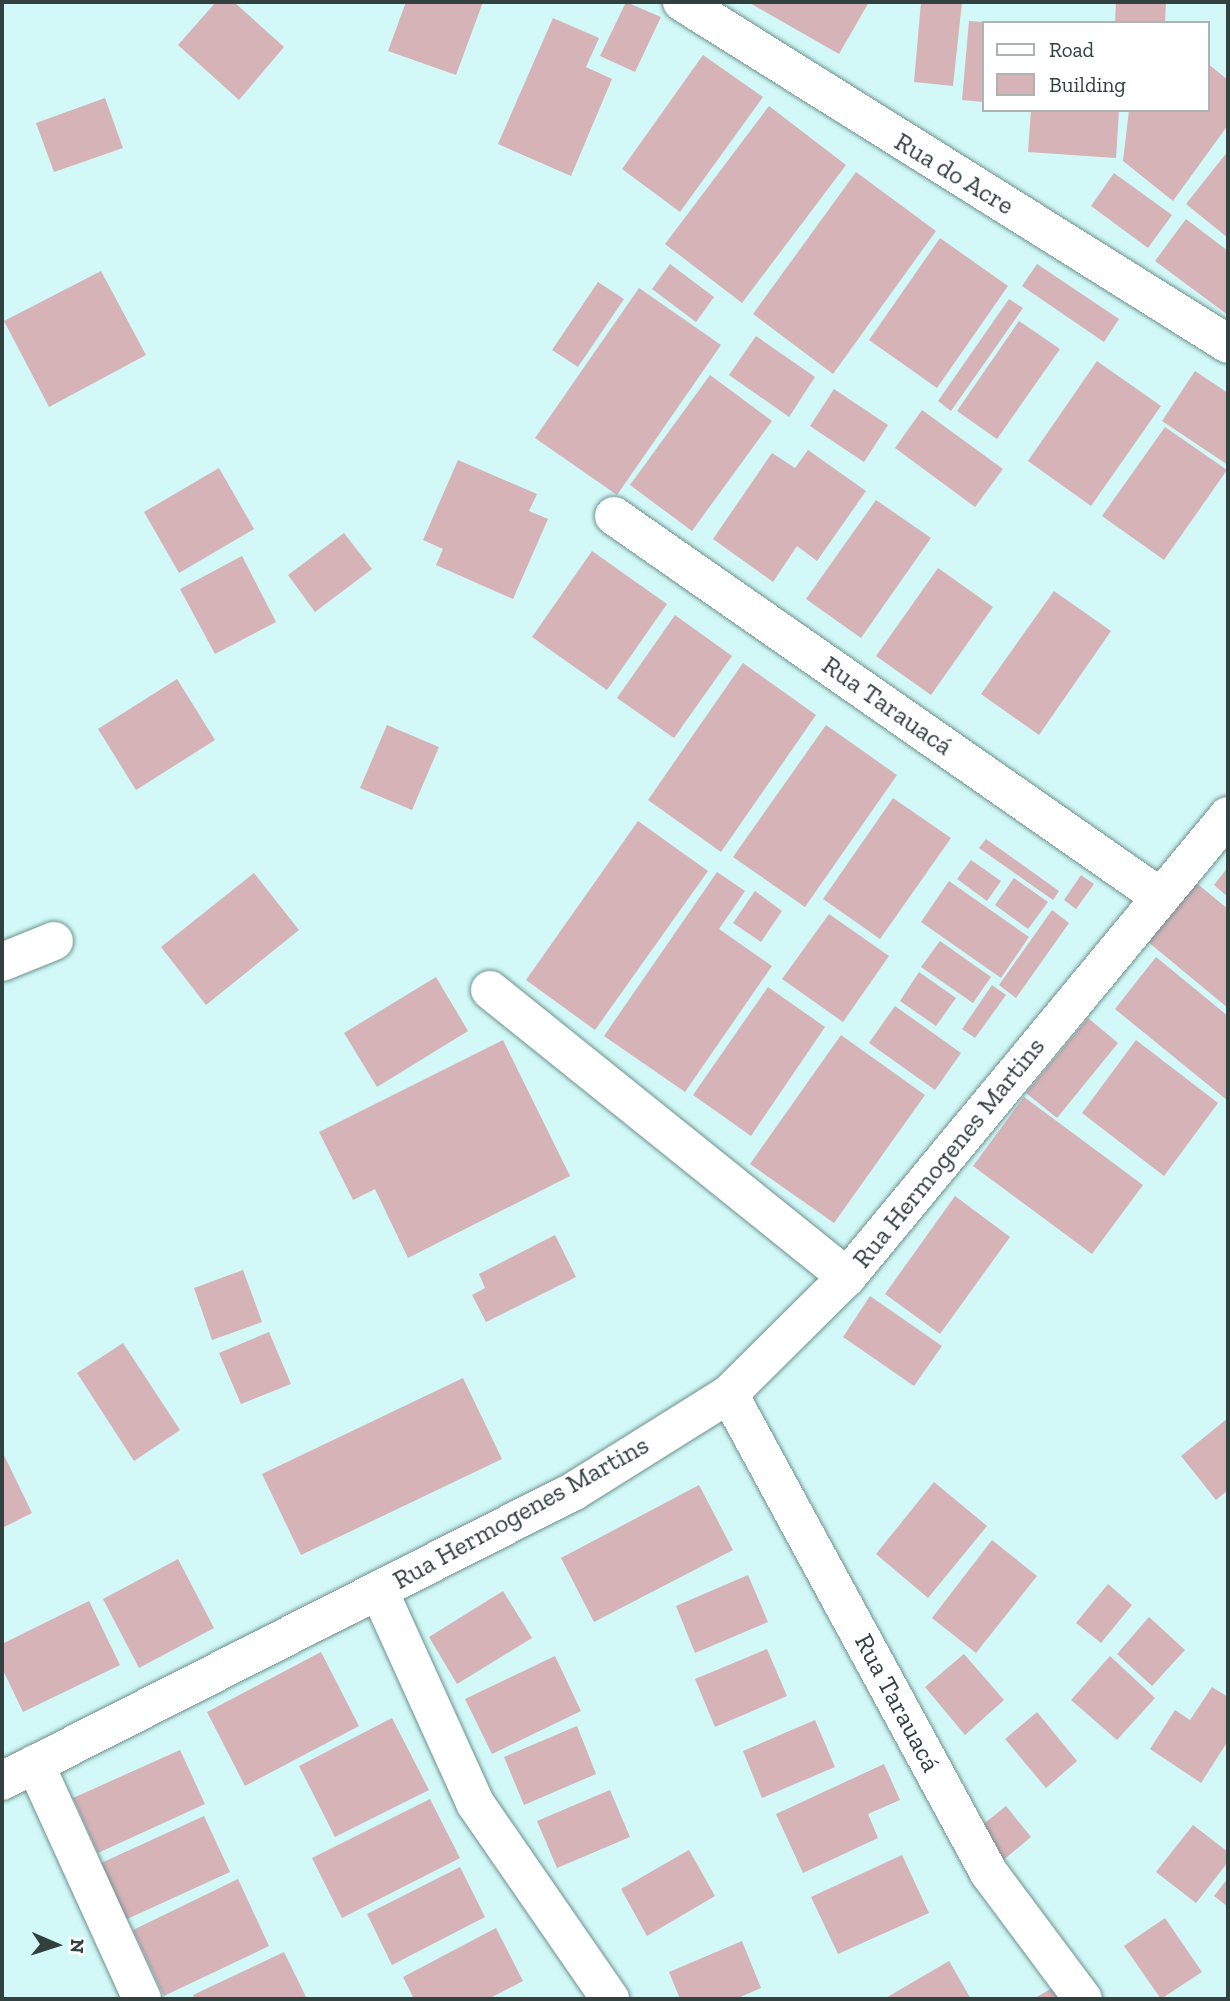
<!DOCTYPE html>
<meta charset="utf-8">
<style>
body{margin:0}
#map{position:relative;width:1230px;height:2001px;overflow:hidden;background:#d2f9f7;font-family:"Zilla Slab",serif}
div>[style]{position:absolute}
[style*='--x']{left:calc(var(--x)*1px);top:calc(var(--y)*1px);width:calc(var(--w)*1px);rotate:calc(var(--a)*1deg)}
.building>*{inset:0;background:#d6b3b7}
.roads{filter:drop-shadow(0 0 2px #6c918f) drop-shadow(0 0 2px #6c918f)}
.minor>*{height:38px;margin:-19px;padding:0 19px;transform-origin:19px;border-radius:19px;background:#fff}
span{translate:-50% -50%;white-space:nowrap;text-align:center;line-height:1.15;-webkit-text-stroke:5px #fff;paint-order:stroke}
.street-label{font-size:26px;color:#314140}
.frame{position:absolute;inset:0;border:4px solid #314140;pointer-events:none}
.legend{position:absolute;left:982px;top:21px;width:228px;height:91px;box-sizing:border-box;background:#fff;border:2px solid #adb3b3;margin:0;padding:9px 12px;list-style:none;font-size:21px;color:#314140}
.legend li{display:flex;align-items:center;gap:14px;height:35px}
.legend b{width:35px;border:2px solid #adb3b3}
.north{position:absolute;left:21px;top:1910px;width:70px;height:70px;-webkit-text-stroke:5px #fff;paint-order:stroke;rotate:93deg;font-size:19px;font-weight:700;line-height:28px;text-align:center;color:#314140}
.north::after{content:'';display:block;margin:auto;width:24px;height:32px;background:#314140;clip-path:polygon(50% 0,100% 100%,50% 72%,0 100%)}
</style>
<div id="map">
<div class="building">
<div style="clip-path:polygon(216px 2px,234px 2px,284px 47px,239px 100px,178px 45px)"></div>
<div style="clip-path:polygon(406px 2px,483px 2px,456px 75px,388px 51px)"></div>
<div style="clip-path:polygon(626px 2px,661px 17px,635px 72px,600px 56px)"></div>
<div style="clip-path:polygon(748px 2px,869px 2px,839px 54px)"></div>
<div style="clip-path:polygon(921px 2px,962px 2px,953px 86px,914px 82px)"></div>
<div style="clip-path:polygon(1116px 2px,1166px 2px,1165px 23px,1115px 23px)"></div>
<div style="clip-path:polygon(553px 18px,599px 38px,586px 67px,612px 79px,571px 176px,498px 144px)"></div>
<div style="clip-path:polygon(969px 21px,983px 22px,983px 102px,962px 100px)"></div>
<div style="clip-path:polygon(703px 55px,763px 97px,680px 212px,622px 169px)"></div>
<div style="clip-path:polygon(1207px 63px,1228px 80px,1228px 125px,1173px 201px,1123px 161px,1129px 110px,1207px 110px)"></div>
<div style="clip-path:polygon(105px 98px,123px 148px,54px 172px,36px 123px)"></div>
<div style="clip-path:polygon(769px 106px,846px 165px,742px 303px,665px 244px)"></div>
<div style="clip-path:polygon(1031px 110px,1119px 110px,1116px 158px,1028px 152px)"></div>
<div style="clip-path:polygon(1228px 151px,1228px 238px,1186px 204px)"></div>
<div style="clip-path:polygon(856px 172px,936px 231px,833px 374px,753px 314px)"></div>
<div style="clip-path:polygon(1114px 173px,1172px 215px,1148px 248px,1091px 206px)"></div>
<div style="clip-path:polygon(1186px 219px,1228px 251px,1228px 315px,1155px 261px)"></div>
<div style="clip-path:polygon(940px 238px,1008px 286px,937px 388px,869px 340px)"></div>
<div style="clip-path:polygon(670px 264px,714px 297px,696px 322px,652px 289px)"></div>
<div style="clip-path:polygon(1037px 264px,1119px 319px,1104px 342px,1022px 286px)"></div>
<div style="clip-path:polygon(101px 271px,146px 355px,49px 407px,4px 321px)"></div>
<div style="clip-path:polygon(598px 282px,624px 299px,578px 367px,552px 350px)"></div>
<div style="clip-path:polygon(639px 288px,721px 345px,617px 495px,535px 438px)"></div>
<div style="clip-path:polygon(1009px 299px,1023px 308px,951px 411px,938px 401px)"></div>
<div style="clip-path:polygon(1019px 321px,1060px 349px,997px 439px,957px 411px)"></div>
<div style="clip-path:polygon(756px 336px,815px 377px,789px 417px,729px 375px)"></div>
<div style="clip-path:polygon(1097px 361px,1161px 406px,1091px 506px,1028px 461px)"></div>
<div style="clip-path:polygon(1195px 371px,1228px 393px,1228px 465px,1162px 421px)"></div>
<div style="clip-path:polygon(710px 375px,772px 421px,692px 531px,630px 485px)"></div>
<div style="clip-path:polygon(834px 389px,888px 425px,864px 462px,810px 426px)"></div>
<div style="clip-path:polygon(922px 410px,1003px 469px,975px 507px,895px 448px)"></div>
<div style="clip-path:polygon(1165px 427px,1227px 470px,1164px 560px,1102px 516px)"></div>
<div style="clip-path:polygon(808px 450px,866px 491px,817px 561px,797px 546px,773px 582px,713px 539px,772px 453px,795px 468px)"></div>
<div style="clip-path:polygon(458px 460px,537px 494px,529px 511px,548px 519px,513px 599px,436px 565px,443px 549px,423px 540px)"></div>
<div style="clip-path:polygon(219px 468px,254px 529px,179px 573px,144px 512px)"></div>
<div style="clip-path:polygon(876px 500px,931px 538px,861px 638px,806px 599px)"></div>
<div style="clip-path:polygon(344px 533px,372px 569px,315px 612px,288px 575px)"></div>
<div style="clip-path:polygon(592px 551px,667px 604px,607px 690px,532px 637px)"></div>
<div style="clip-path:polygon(242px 556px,276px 622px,215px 654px,180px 589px)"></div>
<div style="clip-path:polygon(938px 568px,993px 607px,931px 695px,876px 656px)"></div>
<div style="clip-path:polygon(1054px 591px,1111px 631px,1039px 735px,981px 694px)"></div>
<div style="clip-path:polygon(675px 615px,732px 656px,674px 738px,617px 698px)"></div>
<div style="clip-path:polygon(743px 663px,816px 715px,721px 852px,648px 800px)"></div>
<div style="clip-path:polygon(177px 679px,215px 740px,136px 790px,98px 729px)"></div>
<div style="clip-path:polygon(387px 725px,439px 747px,412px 810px,360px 788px)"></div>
<div style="clip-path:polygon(826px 725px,897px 775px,805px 907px,733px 857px)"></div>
<div style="clip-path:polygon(893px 798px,951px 838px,880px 939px,823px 899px)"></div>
<div style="clip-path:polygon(638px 821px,708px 871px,595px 1030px,526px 980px)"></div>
<div style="clip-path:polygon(986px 839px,1059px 891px,1053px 900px,979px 848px)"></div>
<div style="clip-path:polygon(971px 860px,1001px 881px,987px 901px,957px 879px)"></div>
<div style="clip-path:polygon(1228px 867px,1228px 897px,1214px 885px)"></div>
<div style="clip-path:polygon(717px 872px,745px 891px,719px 929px,772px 966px,685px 1092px,604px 1036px)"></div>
<div style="clip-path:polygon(254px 873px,299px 930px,206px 1005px,161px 947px)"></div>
<div style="clip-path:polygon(1081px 875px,1094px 884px,1076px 909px,1064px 900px)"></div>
<div style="clip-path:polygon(1014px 878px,1048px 902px,1028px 929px,995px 905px)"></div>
<div style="clip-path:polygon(949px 881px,1029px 937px,1001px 978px,921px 922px)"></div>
<div style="clip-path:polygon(1194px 881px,1228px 909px,1228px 1008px,1147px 941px)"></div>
<div style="clip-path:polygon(755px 891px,782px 911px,761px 942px,733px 923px)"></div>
<div style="clip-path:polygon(1052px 910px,1069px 923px,1016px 998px,999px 985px)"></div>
<div style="clip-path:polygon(829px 914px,889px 956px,843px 1022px,782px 979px)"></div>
<div style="clip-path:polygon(940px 941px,991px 977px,973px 1003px,921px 967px)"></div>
<div style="clip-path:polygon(1156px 957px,1228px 1016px,1228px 1101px,1115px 1009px)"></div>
<div style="clip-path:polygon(919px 972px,956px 998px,936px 1026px,900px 1001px)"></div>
<div style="clip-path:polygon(436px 977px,468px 1031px,377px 1087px,344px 1033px)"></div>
<div style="clip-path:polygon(992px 985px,1006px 995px,975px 1038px,962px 1029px)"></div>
<div style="clip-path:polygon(768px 987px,825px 1027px,751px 1136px,693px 1095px)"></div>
<div style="clip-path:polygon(895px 1006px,961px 1053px,935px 1090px,869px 1043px)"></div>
<div style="clip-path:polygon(1088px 1018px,1118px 1043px,1057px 1118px,1026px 1093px)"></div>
<div style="clip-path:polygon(841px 1035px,925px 1095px,834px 1223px,750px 1164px)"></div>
<div style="clip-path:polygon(503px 1040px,570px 1176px,408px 1258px,375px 1189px,353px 1200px,319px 1132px)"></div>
<div style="clip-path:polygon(1136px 1040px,1218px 1103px,1164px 1176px,1082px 1113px)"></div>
<div style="clip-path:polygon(1024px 1097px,1143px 1185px,1092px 1254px,973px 1166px)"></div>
<div style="clip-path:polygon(955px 1196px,1010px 1237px,940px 1334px,885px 1294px)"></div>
<div style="clip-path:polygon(555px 1235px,576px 1277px,486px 1322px,472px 1295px,485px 1288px,479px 1274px)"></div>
<div style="clip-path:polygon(243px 1270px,262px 1322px,212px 1340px,194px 1288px)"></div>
<div style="clip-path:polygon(870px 1296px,942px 1346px,914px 1386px,843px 1337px)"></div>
<div style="clip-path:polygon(269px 1332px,291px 1384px,241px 1404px,219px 1353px)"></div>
<div style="clip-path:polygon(123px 1343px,180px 1430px,134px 1461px,77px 1373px)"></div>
<div style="clip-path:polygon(463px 1378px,502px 1459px,301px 1555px,262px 1474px)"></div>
<div style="clip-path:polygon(1228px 1418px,1228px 1490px,1216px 1500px,1181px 1456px)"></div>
<div style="clip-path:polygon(2px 1451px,32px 1513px,2px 1528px)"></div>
<div style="clip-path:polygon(934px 1482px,987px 1526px,928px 1598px,876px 1554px)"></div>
<div style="clip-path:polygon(699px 1485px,733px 1550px,594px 1622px,561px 1558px)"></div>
<div style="clip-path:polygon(992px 1540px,1037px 1576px,976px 1653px,932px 1618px)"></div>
<div style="clip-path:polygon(178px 1559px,214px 1628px,139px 1668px,103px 1599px)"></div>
<div style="clip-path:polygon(748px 1575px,768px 1622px,695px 1653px,676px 1606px)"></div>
<div style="clip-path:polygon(1108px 1584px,1132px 1605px,1101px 1643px,1076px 1623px)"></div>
<div style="clip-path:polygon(503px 1591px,532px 1638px,457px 1684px,429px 1637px)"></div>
<div style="clip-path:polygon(89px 1601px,120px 1665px,23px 1712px,2px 1668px,2px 1644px)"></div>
<div style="clip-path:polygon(1149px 1617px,1185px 1650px,1152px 1686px,1117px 1654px)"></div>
<div style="clip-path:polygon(767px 1649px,787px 1696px,715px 1727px,695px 1679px)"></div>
<div style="clip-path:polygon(321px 1652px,359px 1726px,245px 1786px,207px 1712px)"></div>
<div style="clip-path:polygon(964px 1654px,1004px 1700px,965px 1735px,925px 1687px)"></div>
<div style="clip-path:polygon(555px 1656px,581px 1711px,492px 1754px,465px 1699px)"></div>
<div style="clip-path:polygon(1110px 1656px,1155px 1698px,1117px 1740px,1071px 1700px)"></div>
<div style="clip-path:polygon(1212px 1687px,1228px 1697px,1228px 1741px,1201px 1783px,1150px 1749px,1175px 1710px,1190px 1720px)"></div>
<div style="clip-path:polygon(1037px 1712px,1077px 1761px,1046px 1788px,1005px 1739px)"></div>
<div style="clip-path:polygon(392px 1718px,429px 1790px,335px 1837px,299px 1766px)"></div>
<div style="clip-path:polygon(815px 1720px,835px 1767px,762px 1798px,743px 1751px)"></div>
<div style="clip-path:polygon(577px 1726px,596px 1774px,524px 1805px,504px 1757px)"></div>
<div style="clip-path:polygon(180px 1750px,205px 1804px,98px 1853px,73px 1798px)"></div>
<div style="clip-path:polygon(884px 1764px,900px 1800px,868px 1814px,878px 1838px,803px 1873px,776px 1814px)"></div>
<div style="clip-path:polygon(610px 1790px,630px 1837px,557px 1868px,537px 1821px)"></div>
<div style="clip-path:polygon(430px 1799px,460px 1858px,342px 1918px,312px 1858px)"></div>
<div style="clip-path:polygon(1006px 1806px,1031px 1837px,1001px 1862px,976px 1830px)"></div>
<div style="clip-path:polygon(204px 1816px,230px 1872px,125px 1920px,99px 1864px)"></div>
<div style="clip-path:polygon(1193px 1825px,1228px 1852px,1228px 1862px,1196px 1903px,1156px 1872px)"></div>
<div style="clip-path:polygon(689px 1850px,715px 1896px,647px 1936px,621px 1889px)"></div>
<div style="clip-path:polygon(902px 1855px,929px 1913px,838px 1954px,811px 1897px)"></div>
<div style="clip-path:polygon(460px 1867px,485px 1917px,392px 1965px,367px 1914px)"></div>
<div style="clip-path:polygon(1228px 1878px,1228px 1907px,1214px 1896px)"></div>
<div style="clip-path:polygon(238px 1879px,269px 1946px,164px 1996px,133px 1930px)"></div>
<div style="clip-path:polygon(1165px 1918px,1202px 1972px,1161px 1999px,1124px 1946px)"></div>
<div style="clip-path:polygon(496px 1928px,523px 1981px,488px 1999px,414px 1999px,403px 1977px)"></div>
<div style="clip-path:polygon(742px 1941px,761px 1988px,736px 1999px,680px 1999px,669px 1972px)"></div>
<div style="clip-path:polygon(284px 1952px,307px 1999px,195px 1999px,193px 1995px)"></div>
<div style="clip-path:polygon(949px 1961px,971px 1999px,884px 1999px)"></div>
<div style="clip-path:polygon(1061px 1983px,1071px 1999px,1033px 1999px)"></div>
</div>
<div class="roads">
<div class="minor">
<div style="--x:682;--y:2;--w:644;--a:32.06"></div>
<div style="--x:614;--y:516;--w:664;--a:34.89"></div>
<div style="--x:2;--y:962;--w:56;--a:-22"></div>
<div style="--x:490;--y:990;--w:458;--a:38.8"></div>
<div style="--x:729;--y:1394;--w:545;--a:61.51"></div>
<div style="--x:989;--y:1873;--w:157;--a:53.3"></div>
<div style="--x:379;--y:1591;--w:233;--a:65.6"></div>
<div style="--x:475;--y:1803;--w:238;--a:55.4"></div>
<div style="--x:35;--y:1764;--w:258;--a:65.5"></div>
<div style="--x:2;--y:1781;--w:641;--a:-26.88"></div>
<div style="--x:574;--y:1491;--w:183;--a:-32"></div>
<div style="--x:729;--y:1394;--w:166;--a:-44.8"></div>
<div style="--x:847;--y:1277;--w:598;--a:-50.43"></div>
</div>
</div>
<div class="street-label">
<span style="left:954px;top:174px;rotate:31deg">Rua do Acre</span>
<span style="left:887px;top:706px;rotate:35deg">Rua Tarauacá</span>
<span style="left:949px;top:1153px;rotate:-51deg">Rua Hermogenes Martins</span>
<span style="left:521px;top:1513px;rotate:-29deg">Rua Hermogenes Martins</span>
<span style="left:897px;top:1703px;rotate:62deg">Rua Tarauacá</span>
</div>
<div class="frame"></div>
<ul class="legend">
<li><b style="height:9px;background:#fff"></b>Road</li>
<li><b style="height:19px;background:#d6b3b7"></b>Building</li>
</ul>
<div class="north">N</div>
</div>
